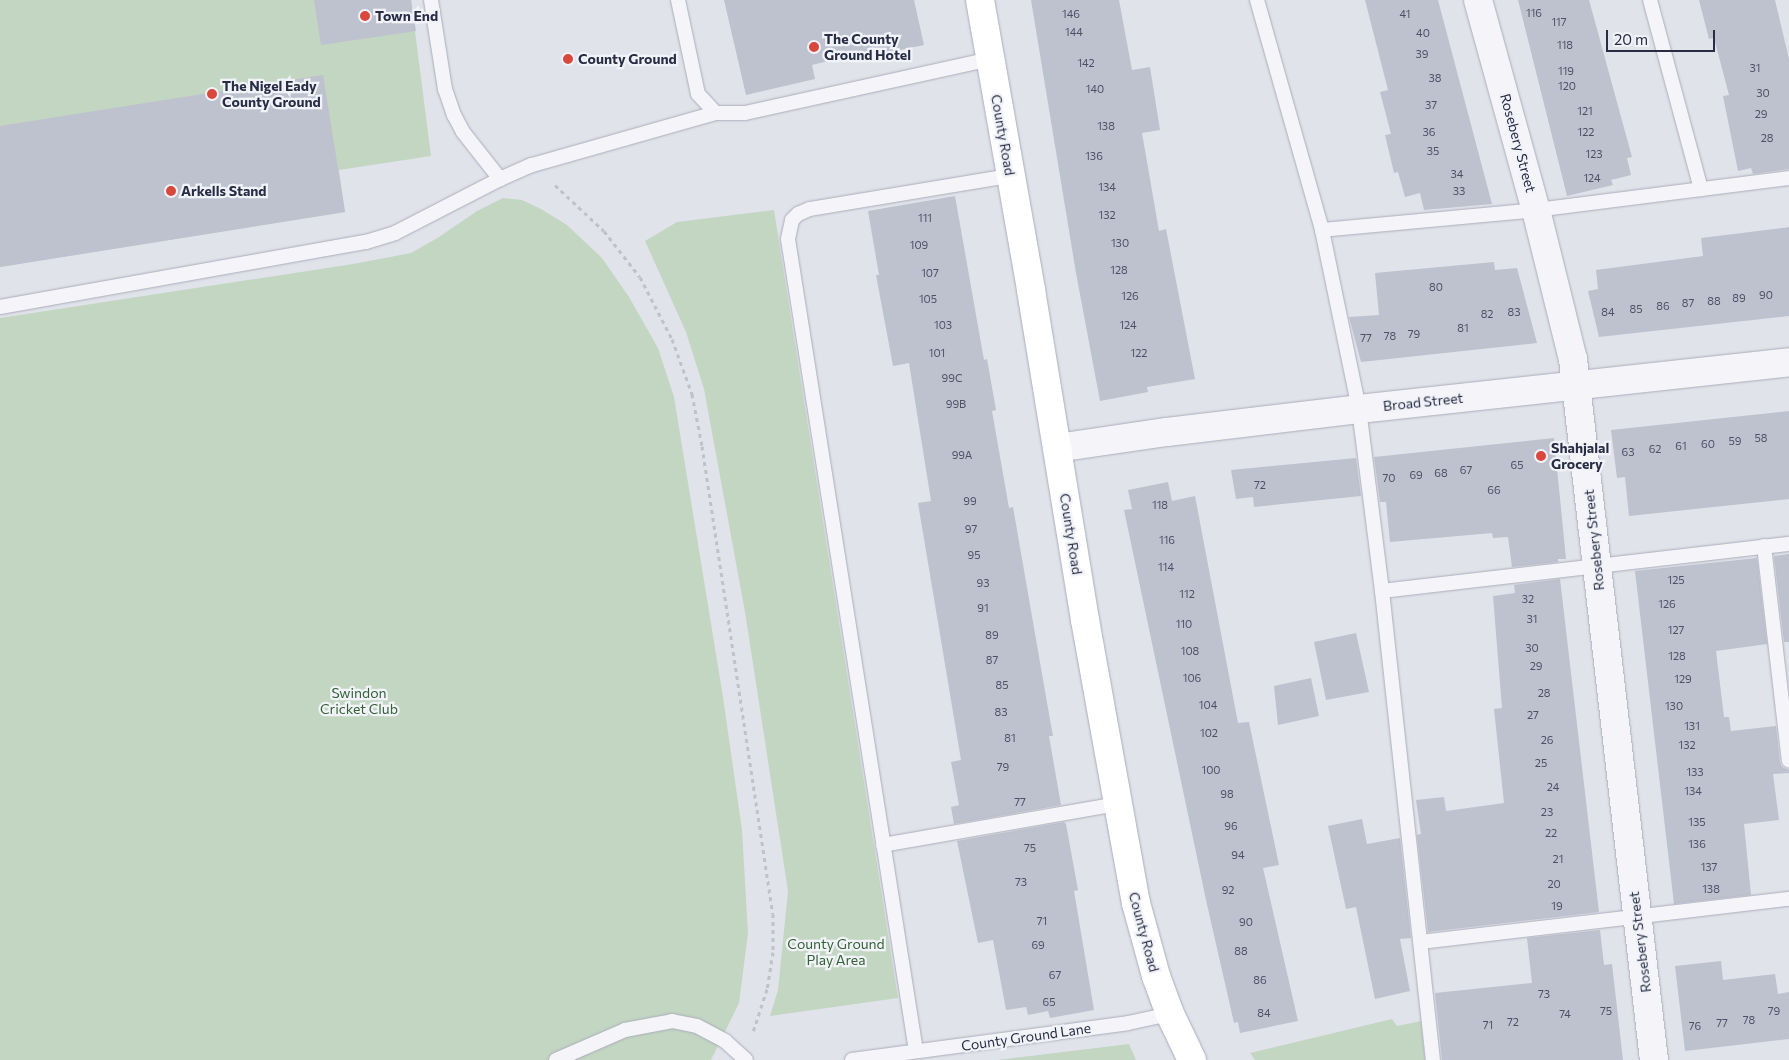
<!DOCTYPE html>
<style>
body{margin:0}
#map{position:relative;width:1789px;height:1060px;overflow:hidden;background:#e1e3eb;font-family:Commissioner,sans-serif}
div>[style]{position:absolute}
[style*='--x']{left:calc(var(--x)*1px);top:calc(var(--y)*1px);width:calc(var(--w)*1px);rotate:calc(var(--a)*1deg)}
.green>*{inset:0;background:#c2d6c2}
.building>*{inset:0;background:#bec1ce}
.path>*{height:3px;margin-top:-1.5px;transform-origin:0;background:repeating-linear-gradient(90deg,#c0c1ca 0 4px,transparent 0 8px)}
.roads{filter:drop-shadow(0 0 1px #aaacb9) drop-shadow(0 0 1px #aaacb9)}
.lane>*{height:14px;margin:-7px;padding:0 7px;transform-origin:7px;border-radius:7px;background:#f5f5f9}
.street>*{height:28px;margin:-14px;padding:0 14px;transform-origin:14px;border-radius:14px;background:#f5f5f9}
.primary>*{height:28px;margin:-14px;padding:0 14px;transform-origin:14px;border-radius:14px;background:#fff}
.dots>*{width:14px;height:14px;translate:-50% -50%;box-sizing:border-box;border:2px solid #f1f3f8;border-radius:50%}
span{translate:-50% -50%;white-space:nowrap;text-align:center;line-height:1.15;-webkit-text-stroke:4.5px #f1f3f8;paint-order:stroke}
.number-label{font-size:11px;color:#4e5166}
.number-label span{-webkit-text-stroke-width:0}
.poi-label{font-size:14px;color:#282c44;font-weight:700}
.left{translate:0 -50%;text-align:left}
.street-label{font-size:14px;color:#282c44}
.park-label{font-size:14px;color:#346136}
.scale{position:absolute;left:1606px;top:30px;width:109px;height:22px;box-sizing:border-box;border:2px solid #282c44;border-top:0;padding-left:6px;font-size:15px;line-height:18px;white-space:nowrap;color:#282c44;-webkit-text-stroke:4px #f1f3f8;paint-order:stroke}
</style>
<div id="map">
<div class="green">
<div style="clip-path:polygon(0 0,411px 0,431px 156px,339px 170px,345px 212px,0 267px)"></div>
<div style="clip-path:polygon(503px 198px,522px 200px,541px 209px,567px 225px,602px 258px,629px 297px,658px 348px,674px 397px,723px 697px,742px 830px,748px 933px,739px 1003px,711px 1060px,0 1060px,0 318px,353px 264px,411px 253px,439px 237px,477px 211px)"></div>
<div style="clip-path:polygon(774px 210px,898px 998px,770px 1016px,778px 990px,788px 891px,745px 612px,704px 389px,686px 332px,645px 241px,677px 222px)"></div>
<div style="clip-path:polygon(1392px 1019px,1397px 1026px,1421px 1021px,1425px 1060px,1255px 1060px,1250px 1053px)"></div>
<div style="clip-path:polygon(1129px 1044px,1136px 1060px,997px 1060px)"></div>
</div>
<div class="building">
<div style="clip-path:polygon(314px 0,411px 0,416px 31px,321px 45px)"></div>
<div style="clip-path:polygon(724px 0,914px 0,924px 45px,881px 54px,880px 48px,812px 65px,815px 79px,746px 95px)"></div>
<div style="clip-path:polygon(1031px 0,1119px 0,1132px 70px,1150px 67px,1160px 130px,1142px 133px,1159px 231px,1166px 229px,1195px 379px,1147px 387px,1148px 392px,1100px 401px,1076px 273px)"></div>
<div style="clip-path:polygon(1365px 0,1438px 0,1492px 204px,1424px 210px,1420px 193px,1405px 197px,1398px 172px,1394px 173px,1385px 135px,1391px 134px,1380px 92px,1388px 90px)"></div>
<div style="clip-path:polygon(1518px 0,1589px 0,1632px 157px,1627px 158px,1631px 175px,1611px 180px,1613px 185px,1567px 196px)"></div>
<div style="clip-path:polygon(1699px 0,1775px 0,1789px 59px,1789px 169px,1753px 174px,1751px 168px,1738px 171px,1723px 96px,1729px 95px,1714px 38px,1709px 39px)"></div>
<div style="clip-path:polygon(323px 75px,345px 212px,0 267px,0 126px)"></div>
<div style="clip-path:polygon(955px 196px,984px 360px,987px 359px,996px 410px,992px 411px,1009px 508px,1013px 507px,1049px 714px,1053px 736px,1049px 736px,1061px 805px,954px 824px,951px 807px,959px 805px,951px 762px,961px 760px,918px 503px,931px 501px,909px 363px,893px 366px,876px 275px,879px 275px,868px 211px)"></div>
<div style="clip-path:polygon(1789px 227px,1789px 316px,1599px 337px,1588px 291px,1598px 289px,1596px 270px,1703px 256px,1701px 238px)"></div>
<div style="clip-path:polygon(1494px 262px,1495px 270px,1517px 268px,1537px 343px,1361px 362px,1349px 317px,1379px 315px,1375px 273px)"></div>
<div style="clip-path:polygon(1789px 411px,1789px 499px,1629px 516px,1625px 477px,1617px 478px,1611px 430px)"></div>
<div style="clip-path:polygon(1554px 438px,1566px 559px,1558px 559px,1558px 562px,1512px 567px,1508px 537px,1493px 538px,1492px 533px,1390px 542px,1386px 502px,1380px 502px,1374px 457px)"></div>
<div style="clip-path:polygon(1356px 458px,1361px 496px,1254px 507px,1253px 497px,1236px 499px,1231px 470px)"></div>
<div style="clip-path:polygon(1168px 482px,1172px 501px,1195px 496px,1238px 723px,1249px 722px,1279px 865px,1263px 868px,1298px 1021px,1240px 1033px,1238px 1022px,1234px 1023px,1206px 900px,1124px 510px,1132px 509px,1128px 490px)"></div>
<div style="clip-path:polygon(1789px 554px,1789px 642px,1784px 642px,1774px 556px)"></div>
<div style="clip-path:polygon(1757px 558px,1767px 644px,1716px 651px,1724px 717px,1729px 717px,1731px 731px,1776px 726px,1780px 762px,1782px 767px,1789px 770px,1789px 773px,1773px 774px,1779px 820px,1744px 824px,1751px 895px,1674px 904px,1635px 571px)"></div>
<div style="clip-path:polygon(1560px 579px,1599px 912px,1428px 932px,1417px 835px,1421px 834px,1416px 800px,1444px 797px,1446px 811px,1504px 803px,1494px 709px,1502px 708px,1493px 596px,1515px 593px,1514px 585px)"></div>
<div style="clip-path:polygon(1356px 633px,1369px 692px,1326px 700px,1314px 642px)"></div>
<div style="clip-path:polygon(1311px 678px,1319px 716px,1278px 725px,1274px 686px)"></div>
<div style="clip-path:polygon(1362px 819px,1367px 844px,1400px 838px,1411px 938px,1400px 939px,1410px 991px,1375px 999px,1356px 907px,1346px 909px,1328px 826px)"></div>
<div style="clip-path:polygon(1064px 822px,1066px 824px,1078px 890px,1074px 891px,1094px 1010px,1050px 1018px,1048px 1011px,1028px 1015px,1026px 1007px,1006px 1010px,993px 940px,978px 943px,957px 841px)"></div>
<div style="clip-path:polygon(1600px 930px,1604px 965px,1612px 964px,1623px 1060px,1442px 1060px,1435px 993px,1532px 983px,1527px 938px)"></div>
<div style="clip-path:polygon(1721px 961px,1723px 980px,1775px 974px,1778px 994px,1789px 992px,1789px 1039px,1685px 1051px,1675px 966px)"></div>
</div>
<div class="path">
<div style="--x:555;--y:185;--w:67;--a:43.2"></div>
<div style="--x:604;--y:231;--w:58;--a:52"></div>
<div style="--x:640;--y:277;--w:70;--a:62.7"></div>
<div style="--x:672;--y:339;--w:59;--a:70"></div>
<div style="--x:692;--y:394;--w:53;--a:79.1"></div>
<div style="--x:702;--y:446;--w:473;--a:81.4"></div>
<div style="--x:773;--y:914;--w:38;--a:90"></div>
<div style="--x:773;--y:952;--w:37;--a:99"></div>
<div style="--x:767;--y:989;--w:45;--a:108"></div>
</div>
<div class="roads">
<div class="lane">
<div style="--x:431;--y:0;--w:90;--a:81.1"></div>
<div style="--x:445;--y:89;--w:28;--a:71"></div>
<div style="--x:454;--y:115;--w:19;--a:62"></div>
<div style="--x:463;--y:132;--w:60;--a:51.8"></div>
<div style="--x:678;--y:0;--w:96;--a:78"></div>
<div style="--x:698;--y:94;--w:26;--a:47"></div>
<div style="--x:716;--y:113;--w:29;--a:0"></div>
<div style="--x:745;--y:113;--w:251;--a:-12.4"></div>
<div style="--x:1257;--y:0;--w:239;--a:74.2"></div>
<div style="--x:1322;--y:230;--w:183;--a:78.3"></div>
<div style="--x:1359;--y:409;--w:183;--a:82.8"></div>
<div style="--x:1382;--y:591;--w:472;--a:83.8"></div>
<div style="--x:1650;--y:0;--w:196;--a:74.9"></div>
<div style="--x:1322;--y:230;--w:215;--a:-5.3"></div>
<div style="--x:1536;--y:210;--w:255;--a:-7.2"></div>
<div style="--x:0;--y:307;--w:372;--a:-10.1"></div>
<div style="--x:366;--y:242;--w:30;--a:-17"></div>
<div style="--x:395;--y:233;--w:118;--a:-27.2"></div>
<div style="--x:500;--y:179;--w:35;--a:-24"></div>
<div style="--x:532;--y:165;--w:191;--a:-15.8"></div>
<div style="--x:1764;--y:546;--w:216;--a:83.4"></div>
<div style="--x:1382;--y:591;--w:410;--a:-6.6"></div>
<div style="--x:883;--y:845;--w:239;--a:-9.9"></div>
<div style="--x:1421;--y:942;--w:371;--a:-6.7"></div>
<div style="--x:916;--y:1051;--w:822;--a:-98.96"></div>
<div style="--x:788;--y:239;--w:19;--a:-78"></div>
<div style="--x:792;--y:220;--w:8;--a:-45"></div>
<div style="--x:798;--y:214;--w:13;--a:-23"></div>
<div style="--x:810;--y:209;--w:203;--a:-9.4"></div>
<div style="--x:556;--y:1060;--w:75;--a:-23.5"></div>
<div style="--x:625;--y:1030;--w:48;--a:-10.8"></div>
<div style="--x:672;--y:1021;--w:25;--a:11"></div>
<div style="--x:697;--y:1026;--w:32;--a:28"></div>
<div style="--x:725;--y:1041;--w:28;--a:42"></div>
<div style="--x:852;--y:1060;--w:278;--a:-7.6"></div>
<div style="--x:1128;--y:1023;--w:43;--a:-12.1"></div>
</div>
<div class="street">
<div style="--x:1478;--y:0;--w:218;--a:74.6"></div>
<div style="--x:1536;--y:210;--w:154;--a:76.1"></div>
<div style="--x:1573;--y:359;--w:706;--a:83.41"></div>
<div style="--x:1057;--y:448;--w:111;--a:-8.3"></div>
<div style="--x:1167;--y:432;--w:193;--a:-6.8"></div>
<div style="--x:1359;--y:409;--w:433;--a:-6.2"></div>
</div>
<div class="primary">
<div style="--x:980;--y:0;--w:294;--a:80"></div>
<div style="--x:1031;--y:290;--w:334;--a:80.7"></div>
<div style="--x:1085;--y:620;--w:288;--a:79.8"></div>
<div style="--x:1136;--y:903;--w:76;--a:74.7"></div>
<div style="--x:1156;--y:976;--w:40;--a:69.8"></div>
<div style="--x:1170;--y:1014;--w:51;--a:64.4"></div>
</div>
</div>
<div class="dots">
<div style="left:365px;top:16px;background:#d9483d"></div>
<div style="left:814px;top:47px;background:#d9483d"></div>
<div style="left:568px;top:59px;background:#d9483d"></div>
<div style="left:212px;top:94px;background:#d9483d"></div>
<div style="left:171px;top:191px;background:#d9483d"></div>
<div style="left:1541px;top:456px;background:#d9483d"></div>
</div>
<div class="number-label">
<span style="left:1534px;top:13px">116</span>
<span style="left:1071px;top:14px">146</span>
<span style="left:1405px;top:14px">41</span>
<span style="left:1559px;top:22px">117</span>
<span style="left:1074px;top:32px">144</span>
<span style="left:1423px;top:33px">40</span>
<span style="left:1565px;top:45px">118</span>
<span style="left:1422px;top:54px">39</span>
<span style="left:1086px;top:63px">142</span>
<span style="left:1755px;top:68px">31</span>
<span style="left:1566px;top:71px">119</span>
<span style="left:1435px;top:78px">38</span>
<span style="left:1567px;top:86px">120</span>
<span style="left:1095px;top:89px">140</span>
<span style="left:1763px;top:93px">30</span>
<span style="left:1431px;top:105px">37</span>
<span style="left:1585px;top:111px">121</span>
<span style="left:1761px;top:114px">29</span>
<span style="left:1106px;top:126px">138</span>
<span style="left:1429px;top:132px">36</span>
<span style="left:1586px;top:132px">122</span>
<span style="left:1767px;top:138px">28</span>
<span style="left:1433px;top:151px">35</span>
<span style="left:1594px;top:154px">123</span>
<span style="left:1094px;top:156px">136</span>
<span style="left:1457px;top:174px">34</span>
<span style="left:1592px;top:178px">124</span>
<span style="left:1107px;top:187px">134</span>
<span style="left:1459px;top:191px">33</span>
<span style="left:1107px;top:215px">132</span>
<span style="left:925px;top:218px">111</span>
<span style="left:1120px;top:243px">130</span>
<span style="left:919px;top:245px">109</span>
<span style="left:1119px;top:270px">128</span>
<span style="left:930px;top:273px">107</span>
<span style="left:1436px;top:287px">80</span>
<span style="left:1766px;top:295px">90</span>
<span style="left:1130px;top:296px">126</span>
<span style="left:1739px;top:298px">89</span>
<span style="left:928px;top:299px">105</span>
<span style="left:1714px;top:301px">88</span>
<span style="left:1688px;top:303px">87</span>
<span style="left:1663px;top:306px">86</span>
<span style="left:1636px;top:309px">85</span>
<span style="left:1514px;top:312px">83</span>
<span style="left:1608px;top:312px">84</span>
<span style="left:1487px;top:314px">82</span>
<span style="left:943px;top:325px">103</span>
<span style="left:1128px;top:325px">124</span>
<span style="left:1463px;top:328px">81</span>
<span style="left:1414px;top:334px">79</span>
<span style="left:1390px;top:336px">78</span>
<span style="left:1366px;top:338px">77</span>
<span style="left:937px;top:353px">101</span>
<span style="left:1139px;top:353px">122</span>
<span style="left:952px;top:378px">99C</span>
<span style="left:956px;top:404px">99B</span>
<span style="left:1761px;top:438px">58</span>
<span style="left:1735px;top:441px">59</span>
<span style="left:1708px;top:444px">60</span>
<span style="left:1681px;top:446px">61</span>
<span style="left:1655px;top:449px">62</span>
<span style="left:1628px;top:452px">63</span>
<span style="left:962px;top:455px">99A</span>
<span style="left:1517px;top:465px">65</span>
<span style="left:1466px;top:470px">67</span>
<span style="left:1441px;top:473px">68</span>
<span style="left:1416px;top:475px">69</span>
<span style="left:1389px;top:478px">70</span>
<span style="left:1260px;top:485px">72</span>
<span style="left:1494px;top:490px">66</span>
<span style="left:970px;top:501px">99</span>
<span style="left:1160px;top:505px">118</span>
<span style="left:971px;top:529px">97</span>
<span style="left:1167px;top:540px">116</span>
<span style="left:974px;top:555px">95</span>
<span style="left:1166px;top:567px">114</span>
<span style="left:1676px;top:580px">125</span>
<span style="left:983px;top:583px">93</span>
<span style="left:1187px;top:594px">112</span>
<span style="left:1528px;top:599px">32</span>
<span style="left:1667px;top:604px">126</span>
<span style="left:983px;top:608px">91</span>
<span style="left:1532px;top:619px">31</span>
<span style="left:1184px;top:624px">110</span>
<span style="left:1676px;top:630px">127</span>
<span style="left:992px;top:635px">89</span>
<span style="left:1532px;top:648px">30</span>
<span style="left:1190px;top:651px">108</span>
<span style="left:1677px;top:656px">128</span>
<span style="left:992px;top:660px">87</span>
<span style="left:1536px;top:666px">29</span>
<span style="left:1192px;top:678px">106</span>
<span style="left:1683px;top:679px">129</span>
<span style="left:1002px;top:685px">85</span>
<span style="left:1544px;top:693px">28</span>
<span style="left:1208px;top:705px">104</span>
<span style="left:1674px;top:706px">130</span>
<span style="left:1001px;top:712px">83</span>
<span style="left:1533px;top:715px">27</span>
<span style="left:1692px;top:726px">131</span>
<span style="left:1209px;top:733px">102</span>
<span style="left:1010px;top:738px">81</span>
<span style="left:1547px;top:740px">26</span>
<span style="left:1687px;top:745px">132</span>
<span style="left:1541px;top:763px">25</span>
<span style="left:1003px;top:767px">79</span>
<span style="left:1211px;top:770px">100</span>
<span style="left:1695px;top:772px">133</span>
<span style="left:1553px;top:787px">24</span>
<span style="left:1693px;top:791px">134</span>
<span style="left:1227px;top:794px">98</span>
<span style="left:1020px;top:802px">77</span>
<span style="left:1547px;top:812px">23</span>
<span style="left:1697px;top:822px">135</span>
<span style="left:1231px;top:826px">96</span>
<span style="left:1551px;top:833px">22</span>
<span style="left:1697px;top:844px">136</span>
<span style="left:1030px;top:848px">75</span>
<span style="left:1238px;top:855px">94</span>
<span style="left:1558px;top:859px">21</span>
<span style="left:1709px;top:867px">137</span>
<span style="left:1021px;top:882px">73</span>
<span style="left:1554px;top:884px">20</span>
<span style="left:1711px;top:889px">138</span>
<span style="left:1228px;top:890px">92</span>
<span style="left:1557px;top:906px">19</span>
<span style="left:1042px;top:921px">71</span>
<span style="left:1246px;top:922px">90</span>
<span style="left:1038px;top:945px">69</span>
<span style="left:1241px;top:951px">88</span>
<span style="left:1055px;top:975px">67</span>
<span style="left:1260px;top:980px">86</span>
<span style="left:1544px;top:994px">73</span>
<span style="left:1049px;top:1002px">65</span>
<span style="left:1606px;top:1011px">75</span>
<span style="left:1774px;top:1011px">79</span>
<span style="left:1264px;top:1013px">84</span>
<span style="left:1565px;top:1014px">74</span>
<span style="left:1749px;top:1020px">78</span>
<span style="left:1513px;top:1022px">72</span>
<span style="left:1722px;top:1023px">77</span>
<span style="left:1488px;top:1025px">71</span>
<span style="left:1695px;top:1026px">76</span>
</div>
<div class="poi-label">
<span class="left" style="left:375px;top:16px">Town End</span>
<span class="left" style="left:824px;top:47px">The County<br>Ground Hotel</span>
<span class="left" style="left:578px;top:59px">County Ground</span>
<span class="left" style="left:222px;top:94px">The Nigel Eady<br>County Ground</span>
<span class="left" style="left:181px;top:191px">Arkells Stand</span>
<span class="left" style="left:1551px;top:456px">Shahjalal<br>Grocery</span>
</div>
<div class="street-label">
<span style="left:1003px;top:135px;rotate:80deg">County Road</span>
<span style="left:1518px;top:143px;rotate:75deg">Rosebery Street</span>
<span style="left:1423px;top:402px;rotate:-6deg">Broad Street</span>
<span style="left:1071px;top:534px;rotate:81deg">County Road</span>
<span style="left:1594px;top:540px;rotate:-96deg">Rosebery Street</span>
<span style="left:1144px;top:932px;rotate:75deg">County Road</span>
<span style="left:1640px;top:942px;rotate:-97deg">Rosebery Street</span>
<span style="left:1026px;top:1037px;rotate:-8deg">County Ground Lane</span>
</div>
<div class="park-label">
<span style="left:359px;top:701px">Swindon<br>Cricket Club</span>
<span style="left:836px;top:952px">County Ground<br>Play Area</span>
</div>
<div class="scale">20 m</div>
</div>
